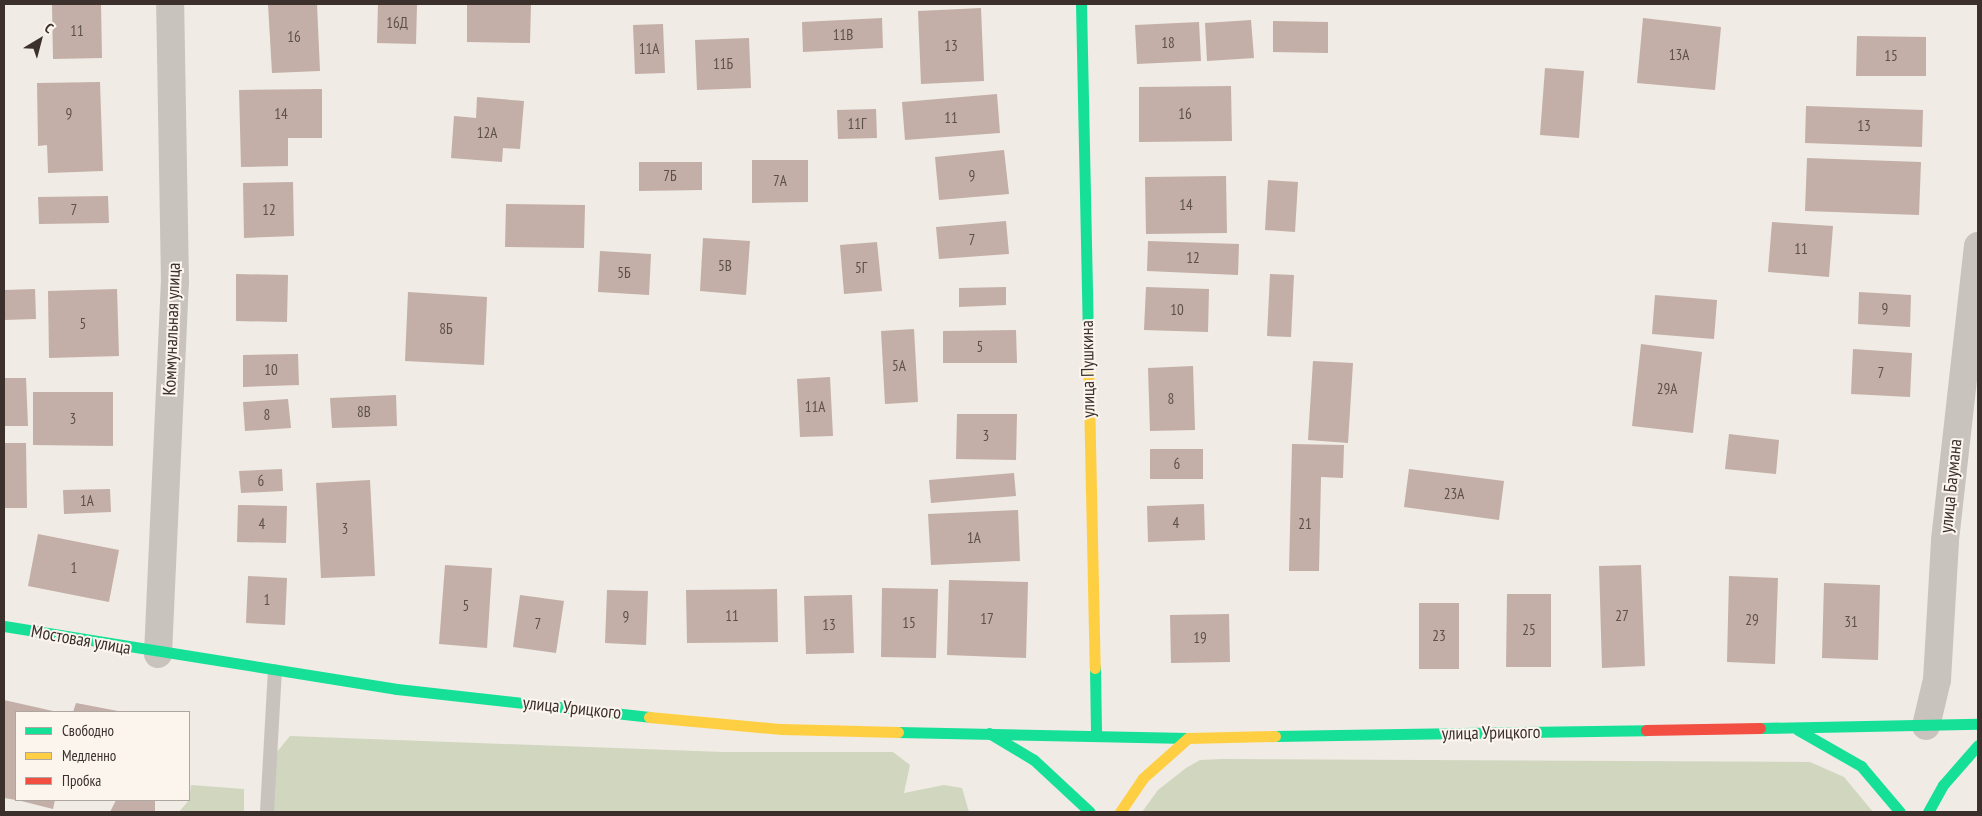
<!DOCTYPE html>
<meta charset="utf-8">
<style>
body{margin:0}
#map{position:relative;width:1982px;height:816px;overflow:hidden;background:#f0ebe5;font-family:"PT Sans Narrow",sans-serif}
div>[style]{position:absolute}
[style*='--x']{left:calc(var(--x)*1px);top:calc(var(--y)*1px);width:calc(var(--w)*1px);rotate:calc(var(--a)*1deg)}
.green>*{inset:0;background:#d1d6bf}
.building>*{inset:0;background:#c3afa7}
.lane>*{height:14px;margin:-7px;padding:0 7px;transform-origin:7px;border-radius:7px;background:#c9c3be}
.street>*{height:28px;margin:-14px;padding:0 14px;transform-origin:14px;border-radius:14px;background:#c9c3be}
.fast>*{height:11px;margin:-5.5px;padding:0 5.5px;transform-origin:5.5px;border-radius:5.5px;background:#16e098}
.slow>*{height:11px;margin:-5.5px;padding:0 5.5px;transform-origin:5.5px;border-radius:5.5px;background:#ffcf43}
.jam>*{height:11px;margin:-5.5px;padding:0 5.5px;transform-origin:5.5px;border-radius:5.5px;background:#f24e42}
span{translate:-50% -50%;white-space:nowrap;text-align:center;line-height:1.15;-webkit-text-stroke:4px #fbf5ee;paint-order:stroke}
.number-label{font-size:15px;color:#5d504a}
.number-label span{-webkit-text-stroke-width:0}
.street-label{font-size:18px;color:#3b302b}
.frame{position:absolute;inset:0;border:5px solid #3b302b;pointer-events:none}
.legend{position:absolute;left:15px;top:711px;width:175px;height:90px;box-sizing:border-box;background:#fbf5ee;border:1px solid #aea6a0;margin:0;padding:6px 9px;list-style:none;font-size:15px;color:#3b302b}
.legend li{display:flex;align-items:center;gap:10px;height:25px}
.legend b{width:25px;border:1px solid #aea6a0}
.north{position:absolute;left:15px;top:15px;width:50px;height:50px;-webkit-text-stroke:4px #fbf5ee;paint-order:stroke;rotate:37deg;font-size:14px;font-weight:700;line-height:20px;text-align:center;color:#3b302b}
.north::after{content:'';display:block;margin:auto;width:18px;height:22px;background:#3b302b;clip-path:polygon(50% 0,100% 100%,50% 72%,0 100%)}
</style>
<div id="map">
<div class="green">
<div style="clip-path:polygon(290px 736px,723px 752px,893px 752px,910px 765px,904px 793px,944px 785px,962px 788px,969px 812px,273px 812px,276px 753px)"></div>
<div style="clip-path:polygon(1222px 759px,1810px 762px,1844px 777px,1873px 812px,1142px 812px,1158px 790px,1186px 768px,1200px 760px)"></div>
<div style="clip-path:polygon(191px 785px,244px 789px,244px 812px,179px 812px,189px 800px)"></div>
</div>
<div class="building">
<div style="clip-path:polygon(101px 4px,102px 58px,53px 59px,52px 5px)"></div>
<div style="clip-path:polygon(268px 4px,317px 4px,320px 71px,272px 73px)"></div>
<div style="clip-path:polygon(378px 4px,417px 4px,416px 44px,377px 43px)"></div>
<div style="clip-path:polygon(467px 4px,531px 4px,530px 43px,467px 42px)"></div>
<div style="clip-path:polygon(981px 8px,984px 81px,921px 84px,918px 11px)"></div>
<div style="clip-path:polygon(882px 18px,883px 48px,803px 52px,802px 22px)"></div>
<div style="clip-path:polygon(1643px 18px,1721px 27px,1715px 90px,1637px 83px)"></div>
<div style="clip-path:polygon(1251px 20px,1254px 58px,1207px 61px,1205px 23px)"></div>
<div style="clip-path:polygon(1273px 21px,1328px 22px,1328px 53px,1273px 52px)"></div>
<div style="clip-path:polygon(1199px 22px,1201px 61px,1137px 64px,1135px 25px)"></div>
<div style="clip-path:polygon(663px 24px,665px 73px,635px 74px,633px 25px)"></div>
<div style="clip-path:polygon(1857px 36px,1926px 37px,1926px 76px,1856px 76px)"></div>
<div style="clip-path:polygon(749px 38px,751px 88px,697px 90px,695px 40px)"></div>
<div style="clip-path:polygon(1545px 68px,1584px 71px,1579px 138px,1540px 135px)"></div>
<div style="clip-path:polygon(100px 82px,103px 171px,48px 173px,47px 145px,38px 146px,37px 83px)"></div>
<div style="clip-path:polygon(1231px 86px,1232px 141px,1139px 142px,1139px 87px)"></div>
<div style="clip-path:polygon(322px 89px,322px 138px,288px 138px,288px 166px,241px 167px,239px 90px)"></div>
<div style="clip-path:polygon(997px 94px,1000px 133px,905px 140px,902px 102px)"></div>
<div style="clip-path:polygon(477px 97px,524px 101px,520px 149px,503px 148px,502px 162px,451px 158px,454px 116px,476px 118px)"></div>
<div style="clip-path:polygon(1806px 106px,1923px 110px,1922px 147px,1805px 143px)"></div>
<div style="clip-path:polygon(876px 109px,877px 138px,838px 139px,837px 110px)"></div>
<div style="clip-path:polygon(1004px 150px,1009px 194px,939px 200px,935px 157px)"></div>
<div style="clip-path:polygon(1807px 158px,1921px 162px,1919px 215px,1805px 211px)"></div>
<div style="clip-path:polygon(752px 160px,808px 160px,808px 202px,752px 203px)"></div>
<div style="clip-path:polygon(639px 162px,702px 162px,702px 190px,639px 191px)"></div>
<div style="clip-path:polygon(1226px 176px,1227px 233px,1146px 234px,1145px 177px)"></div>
<div style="clip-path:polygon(1268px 180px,1298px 182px,1295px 232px,1265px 230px)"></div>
<div style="clip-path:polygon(293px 182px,294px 236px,244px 238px,243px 183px)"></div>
<div style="clip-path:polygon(108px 196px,109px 223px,39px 224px,38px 197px)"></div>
<div style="clip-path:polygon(506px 204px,585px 205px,584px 248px,505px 247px)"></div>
<div style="clip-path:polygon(1006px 221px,1009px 254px,939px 259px,936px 227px)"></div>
<div style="clip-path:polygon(1772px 222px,1833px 226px,1829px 277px,1768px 272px)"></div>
<div style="clip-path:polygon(703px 238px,750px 241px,746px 295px,700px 291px)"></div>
<div style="clip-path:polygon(1148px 241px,1239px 244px,1238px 275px,1147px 271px)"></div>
<div style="clip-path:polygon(877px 242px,882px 291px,844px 294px,840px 245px)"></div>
<div style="clip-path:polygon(600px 251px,651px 254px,649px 295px,598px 292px)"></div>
<div style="clip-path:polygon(236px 274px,288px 275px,287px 322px,236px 321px)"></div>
<div style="clip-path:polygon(1270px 274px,1294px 275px,1291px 337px,1267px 336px)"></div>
<div style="clip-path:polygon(1006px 287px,1006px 305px,959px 307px,959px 288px)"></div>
<div style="clip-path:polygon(1146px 287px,1209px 289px,1208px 332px,1144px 330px)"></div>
<div style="clip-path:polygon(35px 289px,36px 319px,4px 320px,4px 290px)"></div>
<div style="clip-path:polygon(117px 289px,119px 356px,49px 358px,48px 291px)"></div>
<div style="clip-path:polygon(408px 292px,487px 297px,484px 365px,405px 361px)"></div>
<div style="clip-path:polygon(1859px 292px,1911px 295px,1910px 327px,1858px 324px)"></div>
<div style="clip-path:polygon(1655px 295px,1717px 300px,1714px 339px,1652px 334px)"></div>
<div style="clip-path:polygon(914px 329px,918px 402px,885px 404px,881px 331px)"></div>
<div style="clip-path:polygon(1016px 330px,1017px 363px,943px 363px,943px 331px)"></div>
<div style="clip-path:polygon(1641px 344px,1702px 352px,1693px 433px,1632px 426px)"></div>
<div style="clip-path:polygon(1853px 349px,1912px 353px,1910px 397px,1851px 394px)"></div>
<div style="clip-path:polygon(298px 354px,299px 385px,243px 387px,243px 355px)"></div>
<div style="clip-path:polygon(1313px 361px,1353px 363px,1348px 443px,1308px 440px)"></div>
<div style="clip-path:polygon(1193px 366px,1195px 430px,1150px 431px,1148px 368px)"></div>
<div style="clip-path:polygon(830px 377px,833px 436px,800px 437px,797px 379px)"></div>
<div style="clip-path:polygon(4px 378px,26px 378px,28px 426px,4px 426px)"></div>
<div style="clip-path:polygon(33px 392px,113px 392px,113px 446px,33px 445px)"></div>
<div style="clip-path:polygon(396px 395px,397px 426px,332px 428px,330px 398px)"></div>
<div style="clip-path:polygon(288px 399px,291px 428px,245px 431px,243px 402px)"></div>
<div style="clip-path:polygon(957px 414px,1017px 414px,1016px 460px,956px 459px)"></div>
<div style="clip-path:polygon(1729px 434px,1779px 440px,1776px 474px,1725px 469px)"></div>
<div style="clip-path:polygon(4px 443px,26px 443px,27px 508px,4px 508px)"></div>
<div style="clip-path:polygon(1292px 444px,1344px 445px,1343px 478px,1321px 477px,1319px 571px,1289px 571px)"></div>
<div style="clip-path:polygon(1150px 449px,1203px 449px,1203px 479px,1150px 479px)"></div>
<div style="clip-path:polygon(282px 469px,283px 491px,241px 493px,239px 471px)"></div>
<div style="clip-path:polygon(1409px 469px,1504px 481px,1499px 520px,1404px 507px)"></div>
<div style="clip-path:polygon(1014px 473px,1016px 496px,931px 503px,929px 480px)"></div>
<div style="clip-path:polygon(370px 480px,375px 576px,321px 578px,316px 483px)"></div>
<div style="clip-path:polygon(110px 489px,111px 512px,64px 514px,63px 490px)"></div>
<div style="clip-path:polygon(1204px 504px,1205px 540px,1148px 542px,1147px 506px)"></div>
<div style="clip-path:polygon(238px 505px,287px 506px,286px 543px,237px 542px)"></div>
<div style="clip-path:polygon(1018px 510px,1020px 561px,931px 565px,928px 514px)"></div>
<div style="clip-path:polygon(38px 534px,119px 550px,109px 602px,28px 586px)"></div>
<div style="clip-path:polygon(445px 565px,492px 568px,487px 648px,439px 644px)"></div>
<div style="clip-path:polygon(1641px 565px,1645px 666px,1602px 668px,1599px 566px)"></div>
<div style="clip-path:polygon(248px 576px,287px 578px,285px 625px,246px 623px)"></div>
<div style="clip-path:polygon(1729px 576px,1778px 578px,1775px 664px,1727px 662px)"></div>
<div style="clip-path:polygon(949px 580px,1028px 582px,1026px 658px,947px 655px)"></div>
<div style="clip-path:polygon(1824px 583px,1880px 585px,1878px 660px,1822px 658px)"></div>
<div style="clip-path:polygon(882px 588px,938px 589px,936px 658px,881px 657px)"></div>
<div style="clip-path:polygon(777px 589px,778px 642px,687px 643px,686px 590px)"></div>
<div style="clip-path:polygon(607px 590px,648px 591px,646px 645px,605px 643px)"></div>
<div style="clip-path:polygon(1507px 594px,1551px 594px,1551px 667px,1506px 667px)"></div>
<div style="clip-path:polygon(520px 595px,564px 601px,556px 653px,513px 647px)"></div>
<div style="clip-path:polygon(852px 595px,854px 653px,806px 654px,804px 596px)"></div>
<div style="clip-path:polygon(1419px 603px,1459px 603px,1459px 669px,1419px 669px)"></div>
<div style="clip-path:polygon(1229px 614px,1230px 662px,1171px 663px,1170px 615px)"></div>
<div style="clip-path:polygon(4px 700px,53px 711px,16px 712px,16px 800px,4px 798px)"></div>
<div style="clip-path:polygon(76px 703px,118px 711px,118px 712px,73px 712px)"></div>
<div style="clip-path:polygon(17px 800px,55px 800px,53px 809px)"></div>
<div style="clip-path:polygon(116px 800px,155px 800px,155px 812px,110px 812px)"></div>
</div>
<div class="lane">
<div style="--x:267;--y:812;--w:141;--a:-86.8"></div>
</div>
<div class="street">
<div style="--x:158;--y:654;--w:372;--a:-87.4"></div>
<div style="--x:175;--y:282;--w:278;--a:-91"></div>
<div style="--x:1926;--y:726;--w:47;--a:-76.6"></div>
<div style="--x:1937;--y:680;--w:140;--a:-86.7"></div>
<div style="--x:1945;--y:540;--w:296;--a:-83.6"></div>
</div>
<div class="fast">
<div style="--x:1081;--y:4;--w:343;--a:88.8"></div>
<div style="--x:4;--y:626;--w:398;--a:9.1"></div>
<div style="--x:397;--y:689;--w:254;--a:6.3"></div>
<div style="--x:1095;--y:668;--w:66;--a:89.1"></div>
<div style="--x:1760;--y:728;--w:218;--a:-1.1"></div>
<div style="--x:1798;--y:730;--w:73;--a:29.7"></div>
<div style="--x:1861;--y:766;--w:60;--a:49.7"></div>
<div style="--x:898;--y:732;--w:290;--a:1.2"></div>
<div style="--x:989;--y:733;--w:52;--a:31"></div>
<div style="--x:1034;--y:760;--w:76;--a:42.9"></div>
<div style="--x:1275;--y:736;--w:371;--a:-0.9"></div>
<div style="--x:1928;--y:812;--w:31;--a:-61"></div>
<div style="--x:1943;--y:785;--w:53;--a:-48.8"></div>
</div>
<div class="slow">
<div style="--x:1088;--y:347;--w:321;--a:88.8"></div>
<div style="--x:649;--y:717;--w:134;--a:5.2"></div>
<div style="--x:782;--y:729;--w:116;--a:1.5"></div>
<div style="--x:1120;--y:812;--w:41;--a:-55.9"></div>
<div style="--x:1143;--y:778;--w:60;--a:-41.6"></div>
<div style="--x:1188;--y:738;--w:87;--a:-1.3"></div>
</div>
<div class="jam">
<div style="--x:1646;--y:730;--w:114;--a:-1"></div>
</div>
<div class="number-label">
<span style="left:397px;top:23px">16Д</span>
<span style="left:77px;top:31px">11</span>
<span style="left:843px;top:35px">11В</span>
<span style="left:294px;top:37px">16</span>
<span style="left:1168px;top:43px">18</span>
<span style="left:951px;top:46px">13</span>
<span style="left:649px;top:49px">11А</span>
<span style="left:1679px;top:55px">13А</span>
<span style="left:1891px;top:56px">15</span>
<span style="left:723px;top:64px">11Б</span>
<span style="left:69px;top:114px">9</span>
<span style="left:281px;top:114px">14</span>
<span style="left:1185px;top:114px">16</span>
<span style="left:951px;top:118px">11</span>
<span style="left:857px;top:124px">11Г</span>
<span style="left:1864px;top:126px">13</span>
<span style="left:487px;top:133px">12А</span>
<span style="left:670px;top:176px">7Б</span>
<span style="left:972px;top:176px">9</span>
<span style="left:780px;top:181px">7А</span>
<span style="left:1186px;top:205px">14</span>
<span style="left:74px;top:210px">7</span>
<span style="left:269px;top:210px">12</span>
<span style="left:972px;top:240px">7</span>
<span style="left:1801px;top:249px">11</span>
<span style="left:1193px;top:258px">12</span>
<span style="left:725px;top:266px">5В</span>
<span style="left:861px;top:268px">5Г</span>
<span style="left:624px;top:273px">5Б</span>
<span style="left:1885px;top:309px">9</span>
<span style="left:1177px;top:310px">10</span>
<span style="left:83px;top:324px">5</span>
<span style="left:446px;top:329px">8Б</span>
<span style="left:980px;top:347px">5</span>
<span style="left:899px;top:366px">5А</span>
<span style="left:271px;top:370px">10</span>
<span style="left:1881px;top:373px">7</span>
<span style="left:1667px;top:389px">29А</span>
<span style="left:1171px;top:399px">8</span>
<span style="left:815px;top:407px">11А</span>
<span style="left:364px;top:412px">8В</span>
<span style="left:267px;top:415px">8</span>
<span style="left:73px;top:419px">3</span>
<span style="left:986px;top:436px">3</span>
<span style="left:1177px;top:464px">6</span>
<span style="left:261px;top:481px">6</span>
<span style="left:1454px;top:494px">23А</span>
<span style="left:87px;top:501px">1А</span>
<span style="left:1176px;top:523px">4</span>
<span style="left:262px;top:524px">4</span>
<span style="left:1305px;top:524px">21</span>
<span style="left:345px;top:529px">3</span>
<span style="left:974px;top:538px">1А</span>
<span style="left:74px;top:568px">1</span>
<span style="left:267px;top:600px">1</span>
<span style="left:466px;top:606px">5</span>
<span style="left:732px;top:616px">11</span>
<span style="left:1622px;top:616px">27</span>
<span style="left:626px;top:617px">9</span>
<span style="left:987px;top:619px">17</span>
<span style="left:1752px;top:620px">29</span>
<span style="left:1851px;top:622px">31</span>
<span style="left:909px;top:623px">15</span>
<span style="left:538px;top:624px">7</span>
<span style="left:829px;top:625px">13</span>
<span style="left:1529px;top:630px">25</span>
<span style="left:1439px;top:636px">23</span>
<span style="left:1200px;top:638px">19</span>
</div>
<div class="street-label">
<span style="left:172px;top:329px;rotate:-88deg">Коммунальная улица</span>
<span style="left:1088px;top:369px;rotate:-91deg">улица Пушкина</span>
<span style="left:1951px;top:486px;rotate:-84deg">улица Баумана</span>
<span style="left:81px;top:640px;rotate:10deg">Мостовая улица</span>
<span style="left:572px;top:708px;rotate:6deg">улица Урицкого</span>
<span style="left:1491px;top:733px;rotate:-1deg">улица Урицкого</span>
</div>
<div class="frame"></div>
<ul class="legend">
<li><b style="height:6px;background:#16e098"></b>Свободно</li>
<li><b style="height:6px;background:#ffcf43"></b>Медленно</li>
<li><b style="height:6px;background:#f24e42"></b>Пробка</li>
</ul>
<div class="north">С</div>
</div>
